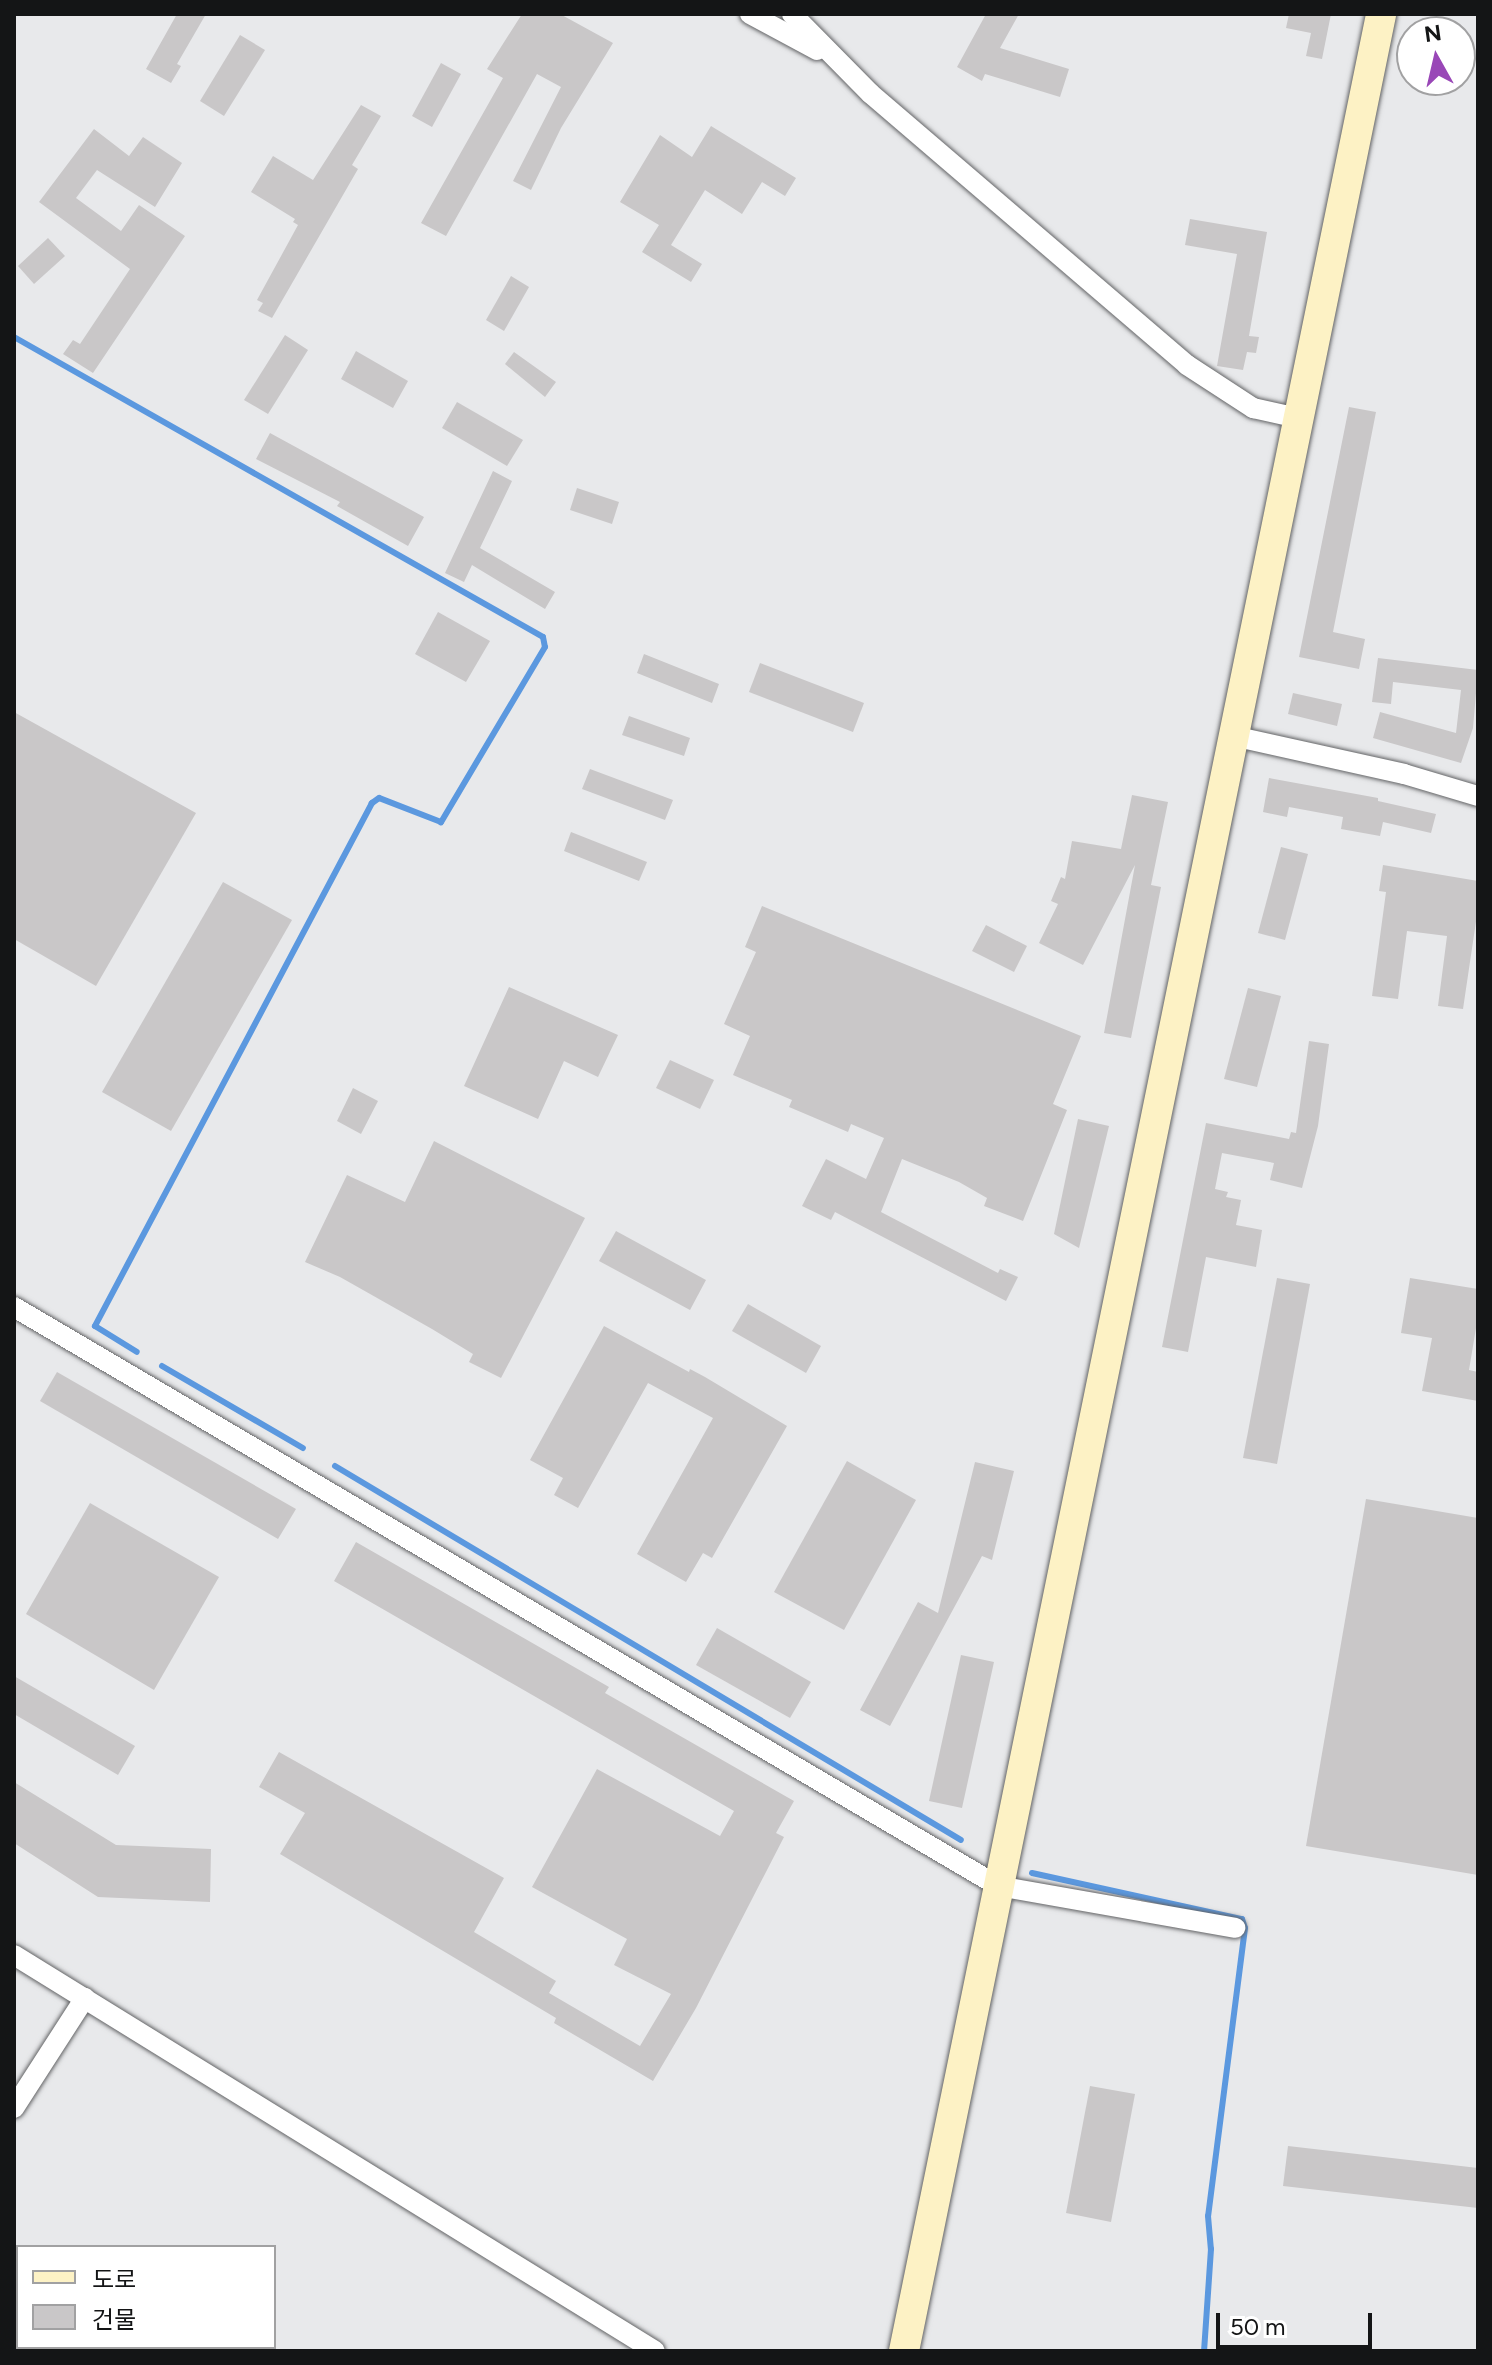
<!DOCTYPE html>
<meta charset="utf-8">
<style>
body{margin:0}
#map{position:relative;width:1492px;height:2365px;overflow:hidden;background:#e8e9eb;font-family:Figtree,"Noto Sans KR",sans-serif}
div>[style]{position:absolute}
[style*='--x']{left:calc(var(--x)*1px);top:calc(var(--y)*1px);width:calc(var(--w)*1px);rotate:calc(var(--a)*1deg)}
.stream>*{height:6px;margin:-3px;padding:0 3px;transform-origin:3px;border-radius:3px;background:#5b98df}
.building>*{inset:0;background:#c9c7c8}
.roads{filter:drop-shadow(0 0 2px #636466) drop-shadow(0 0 2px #636466)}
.street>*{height:20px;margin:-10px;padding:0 10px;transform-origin:10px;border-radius:10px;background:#fff}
.secondary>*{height:30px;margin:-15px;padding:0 15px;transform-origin:15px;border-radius:15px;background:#fdf2c5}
span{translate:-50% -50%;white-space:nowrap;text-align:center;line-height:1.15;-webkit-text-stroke:8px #fff;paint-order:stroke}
.frame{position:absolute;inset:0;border:16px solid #141516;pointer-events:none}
.legend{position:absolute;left:16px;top:2245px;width:260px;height:104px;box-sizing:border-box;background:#fff;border:2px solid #a1a1a2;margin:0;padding:10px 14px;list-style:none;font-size:24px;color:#141516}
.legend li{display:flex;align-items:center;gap:16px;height:40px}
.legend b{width:40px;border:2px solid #a1a1a2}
.north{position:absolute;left:1396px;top:16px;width:80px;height:80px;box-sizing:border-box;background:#fff;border:2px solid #a1a1a2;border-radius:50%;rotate:352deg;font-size:22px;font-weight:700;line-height:32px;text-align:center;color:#141516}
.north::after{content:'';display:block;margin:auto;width:28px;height:36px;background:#9947b7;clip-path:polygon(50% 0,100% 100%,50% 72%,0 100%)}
.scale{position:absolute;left:1216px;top:2313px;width:156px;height:36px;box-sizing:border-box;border:4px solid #141516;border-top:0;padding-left:10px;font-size:24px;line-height:28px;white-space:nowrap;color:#141516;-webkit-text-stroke:6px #fff;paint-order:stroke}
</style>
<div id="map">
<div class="stream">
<div style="--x:14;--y:337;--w:608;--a:29.56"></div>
<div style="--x:543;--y:637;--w:10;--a:79"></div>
<div style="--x:545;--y:647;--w:204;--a:120.7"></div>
<div style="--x:441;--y:822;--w:66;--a:-158.8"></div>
<div style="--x:379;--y:798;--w:9;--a:144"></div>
<div style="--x:372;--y:803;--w:592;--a:117.91"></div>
<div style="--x:95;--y:1326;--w:49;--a:31.8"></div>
<div style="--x:162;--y:1366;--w:163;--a:30.2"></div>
<div style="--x:335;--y:1466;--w:729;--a:30.86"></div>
<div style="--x:1032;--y:1873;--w:215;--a:12.4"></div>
<div style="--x:1242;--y:1919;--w:9;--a:72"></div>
<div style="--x:1245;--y:1928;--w:290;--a:97.3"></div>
<div style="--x:1208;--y:2216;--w:33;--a:85"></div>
<div style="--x:1211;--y:2249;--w:102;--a:93.9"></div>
</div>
<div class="building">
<div style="clip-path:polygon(177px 14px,206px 14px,177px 64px,181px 66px,171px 83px,146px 69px)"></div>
<div style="clip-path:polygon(522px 14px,560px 14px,613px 43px,561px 128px,531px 190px,513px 181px,561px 87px,537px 74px,446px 236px,421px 223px,503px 78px,487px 69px)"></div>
<div style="clip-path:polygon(986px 14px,1019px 14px,1000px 48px,1069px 69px,1060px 97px,985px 74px,982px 81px,957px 67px)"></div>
<div style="clip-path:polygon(1289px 14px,1331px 14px,1322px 59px,1306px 56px,1311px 33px,1286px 28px)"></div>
<div style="clip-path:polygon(240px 35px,265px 50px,224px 116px,200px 101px)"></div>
<div style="clip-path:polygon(441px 63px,461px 74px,432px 127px,412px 116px)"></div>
<div style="clip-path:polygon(361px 105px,381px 116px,352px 165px,358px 169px,272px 318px,258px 311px,263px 303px,257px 300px,298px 225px,293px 222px,295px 219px,251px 192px,273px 156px,313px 180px)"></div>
<div style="clip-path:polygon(711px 126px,796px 178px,785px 196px,762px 182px,742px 214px,705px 190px,671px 245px,702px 264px,691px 282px,642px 252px,659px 225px,620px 202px,660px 135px,692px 157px)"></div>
<div style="clip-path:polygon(94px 129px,129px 156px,143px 137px,182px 163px,155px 207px,97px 170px,76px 198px,121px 231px,139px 205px,185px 236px,93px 373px,63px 354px,73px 340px,80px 344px,130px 269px,39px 202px)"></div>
<div style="clip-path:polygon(1190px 219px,1267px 232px,1249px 336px,1259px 337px,1256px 353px,1247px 352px,1243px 370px,1217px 366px,1237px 254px,1185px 245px)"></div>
<div style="clip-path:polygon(48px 238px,65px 256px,34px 284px,18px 266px)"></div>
<div style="clip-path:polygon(511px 276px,529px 287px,504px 331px,486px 320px)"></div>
<div style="clip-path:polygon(285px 335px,308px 350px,268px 414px,244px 400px)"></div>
<div style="clip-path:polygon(356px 351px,408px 381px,393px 408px,341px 379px)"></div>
<div style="clip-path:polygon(514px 352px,556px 382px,545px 397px,505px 364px)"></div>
<div style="clip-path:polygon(457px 402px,523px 440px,507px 466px,442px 428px)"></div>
<div style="clip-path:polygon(1349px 407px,1376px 412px,1333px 632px,1365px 639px,1359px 669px,1299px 657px)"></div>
<div style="clip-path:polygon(270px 433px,424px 517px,408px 546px,337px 506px,340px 502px,256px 459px)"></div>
<div style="clip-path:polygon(493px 471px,512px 481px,480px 548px,555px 592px,545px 609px,472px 565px,464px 582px,445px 573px)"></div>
<div style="clip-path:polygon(577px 488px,619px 502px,612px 524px,570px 510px)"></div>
<div style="clip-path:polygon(438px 612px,490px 641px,466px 682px,415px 654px)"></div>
<div style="clip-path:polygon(644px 654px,719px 684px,712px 703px,637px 673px)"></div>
<div style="clip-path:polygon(1378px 658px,1478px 670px,1473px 728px,1461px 763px,1373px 738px,1380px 712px,1456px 733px,1461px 690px,1393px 682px,1391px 704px,1372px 702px)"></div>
<div style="clip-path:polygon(760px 663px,864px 703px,853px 732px,749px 692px)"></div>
<div style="clip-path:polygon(1293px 693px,1342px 704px,1337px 726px,1288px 714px)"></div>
<div style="clip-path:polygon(14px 712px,196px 813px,96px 986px,14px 939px)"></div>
<div style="clip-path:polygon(629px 716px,690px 738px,684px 756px,622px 735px)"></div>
<div style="clip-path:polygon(590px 769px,673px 800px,665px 820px,582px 789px)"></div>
<div style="clip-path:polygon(1269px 778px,1378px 798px,1378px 801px,1436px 814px,1431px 833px,1383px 822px,1380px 836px,1341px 829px,1343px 817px,1289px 807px,1287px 817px,1263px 812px)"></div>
<div style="clip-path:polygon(1132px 795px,1168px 802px,1151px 885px,1161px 887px,1131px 1038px,1104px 1033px,1135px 865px,1083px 965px,1039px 943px,1058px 904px,1051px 901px,1061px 877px,1065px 879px,1072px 841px,1121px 849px)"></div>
<div style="clip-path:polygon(571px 832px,647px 862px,639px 881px,564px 851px)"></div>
<div style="clip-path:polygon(1281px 847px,1308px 854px,1285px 940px,1258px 933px)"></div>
<div style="clip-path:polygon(1383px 865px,1478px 881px,1478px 908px,1463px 1009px,1438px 1006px,1447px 936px,1407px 931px,1398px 999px,1372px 996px,1386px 892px,1379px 891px)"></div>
<div style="clip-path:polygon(223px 882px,292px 920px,171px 1131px,102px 1092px)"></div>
<div style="clip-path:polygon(762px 906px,1081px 1036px,1053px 1104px,1067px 1110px,1023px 1221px,984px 1206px,987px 1198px,959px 1182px,902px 1159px,881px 1212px,998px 1273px,1000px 1269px,1018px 1277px,1006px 1301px,835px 1212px,831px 1220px,802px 1206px,826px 1159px,866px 1179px,884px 1138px,851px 1124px,848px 1132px,789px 1107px,792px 1100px,733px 1075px,750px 1036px,724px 1024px,756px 952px,745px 947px)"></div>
<div style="clip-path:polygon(986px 925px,1027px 946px,1014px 972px,972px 951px)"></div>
<div style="clip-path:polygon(509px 987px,618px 1035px,598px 1077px,564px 1061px,538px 1119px,464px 1086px)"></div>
<div style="clip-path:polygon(1248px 988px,1281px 996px,1257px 1087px,1224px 1079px)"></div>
<div style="clip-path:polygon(1309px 1041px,1329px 1044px,1318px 1126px,1302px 1188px,1270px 1180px,1274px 1163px,1222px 1153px,1215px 1189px,1228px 1192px,1226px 1197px,1241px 1200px,1236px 1225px,1262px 1230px,1256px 1267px,1206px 1257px,1188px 1352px,1162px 1347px,1206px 1123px,1289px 1139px,1291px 1132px,1296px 1133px)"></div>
<div style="clip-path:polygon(670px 1060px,714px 1080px,700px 1109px,656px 1088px)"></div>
<div style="clip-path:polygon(353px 1088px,378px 1101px,361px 1134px,337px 1121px)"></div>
<div style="clip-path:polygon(1078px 1119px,1109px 1126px,1079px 1248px,1054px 1234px)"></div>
<div style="clip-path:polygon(434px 1141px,585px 1218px,501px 1378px,469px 1362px,473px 1354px,432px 1329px,340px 1277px,305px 1262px,347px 1175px,405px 1202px)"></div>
<div style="clip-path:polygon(616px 1231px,706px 1280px,690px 1310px,599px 1261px)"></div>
<div style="clip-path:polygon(1277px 1278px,1310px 1284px,1277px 1464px,1243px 1458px)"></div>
<div style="clip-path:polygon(1410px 1278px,1478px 1289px,1478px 1316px,1469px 1370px,1478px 1372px,1478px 1401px,1422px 1391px,1432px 1338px,1401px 1333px)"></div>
<div style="clip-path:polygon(748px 1304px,821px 1346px,806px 1373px,732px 1331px)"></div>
<div style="clip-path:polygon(604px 1326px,689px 1372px,690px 1369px,705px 1377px,787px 1426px,712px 1558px,703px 1553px,686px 1582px,637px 1554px,713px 1418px,648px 1383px,578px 1508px,554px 1495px,563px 1478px,530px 1460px)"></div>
<div style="clip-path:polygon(57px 1372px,296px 1509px,278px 1539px,40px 1401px)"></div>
<div style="clip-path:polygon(847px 1461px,916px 1500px,844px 1630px,774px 1592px)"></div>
<div style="clip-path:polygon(975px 1462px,1014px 1471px,992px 1560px,982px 1556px,890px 1726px,860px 1710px,918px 1602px,938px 1613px)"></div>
<div style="clip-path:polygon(1366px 1499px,1478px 1518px,1478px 1875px,1306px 1846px)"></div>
<div style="clip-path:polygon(90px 1503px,219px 1577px,154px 1690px,26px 1614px)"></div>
<div style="clip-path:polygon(356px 1542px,609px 1687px,605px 1693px,794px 1801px,776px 1833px,784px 1837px,696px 2008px,653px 2081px,554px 2023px,556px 2018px,280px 1854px,305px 1813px,259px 1787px,279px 1752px,504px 1878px,474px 1932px,556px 1981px,549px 1993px,640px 2046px,671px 1994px,614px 1965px,627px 1939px,532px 1887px,597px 1769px,720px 1836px,734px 1811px,334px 1581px)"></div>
<div style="clip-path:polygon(717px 1628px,811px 1682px,790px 1718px,696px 1665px)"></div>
<div style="clip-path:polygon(961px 1655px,994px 1662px,962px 1808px,929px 1801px)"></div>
<div style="clip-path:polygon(14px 1676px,135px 1746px,118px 1775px,14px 1714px)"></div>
<div style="clip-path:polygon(14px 1782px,116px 1845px,211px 1849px,210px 1902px,98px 1897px,14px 1843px)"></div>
<div style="clip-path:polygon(1090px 2086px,1135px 2094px,1111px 2222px,1066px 2213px)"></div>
<div style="clip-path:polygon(1288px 2146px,1478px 2168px,1478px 2208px,1283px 2186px)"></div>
</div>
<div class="roads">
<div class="street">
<div style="--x:750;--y:14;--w:76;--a:28.2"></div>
<div style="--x:792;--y:14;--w:112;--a:45.4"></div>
<div style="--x:871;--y:94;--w:416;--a:40.6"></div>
<div style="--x:1187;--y:365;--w:79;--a:33.1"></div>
<div style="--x:1253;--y:408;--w:46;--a:12.5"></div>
<div style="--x:1233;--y:736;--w:175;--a:12.5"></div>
<div style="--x:1404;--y:774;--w:77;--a:16.6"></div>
<div style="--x:14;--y:1307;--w:1142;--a:30.47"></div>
<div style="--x:998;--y:1886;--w:241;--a:10"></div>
<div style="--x:14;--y:1955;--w:753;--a:31.71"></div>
<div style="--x:14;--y:2108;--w:131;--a:-57.2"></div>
</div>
<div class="secondary">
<div style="--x:904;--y:2351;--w:2385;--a:-78.46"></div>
</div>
</div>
<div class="frame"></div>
<ul class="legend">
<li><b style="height:10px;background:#fdf2c5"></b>도로</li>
<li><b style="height:22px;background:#c9c7c8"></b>건물</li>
</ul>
<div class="north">N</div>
<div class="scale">50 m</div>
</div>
